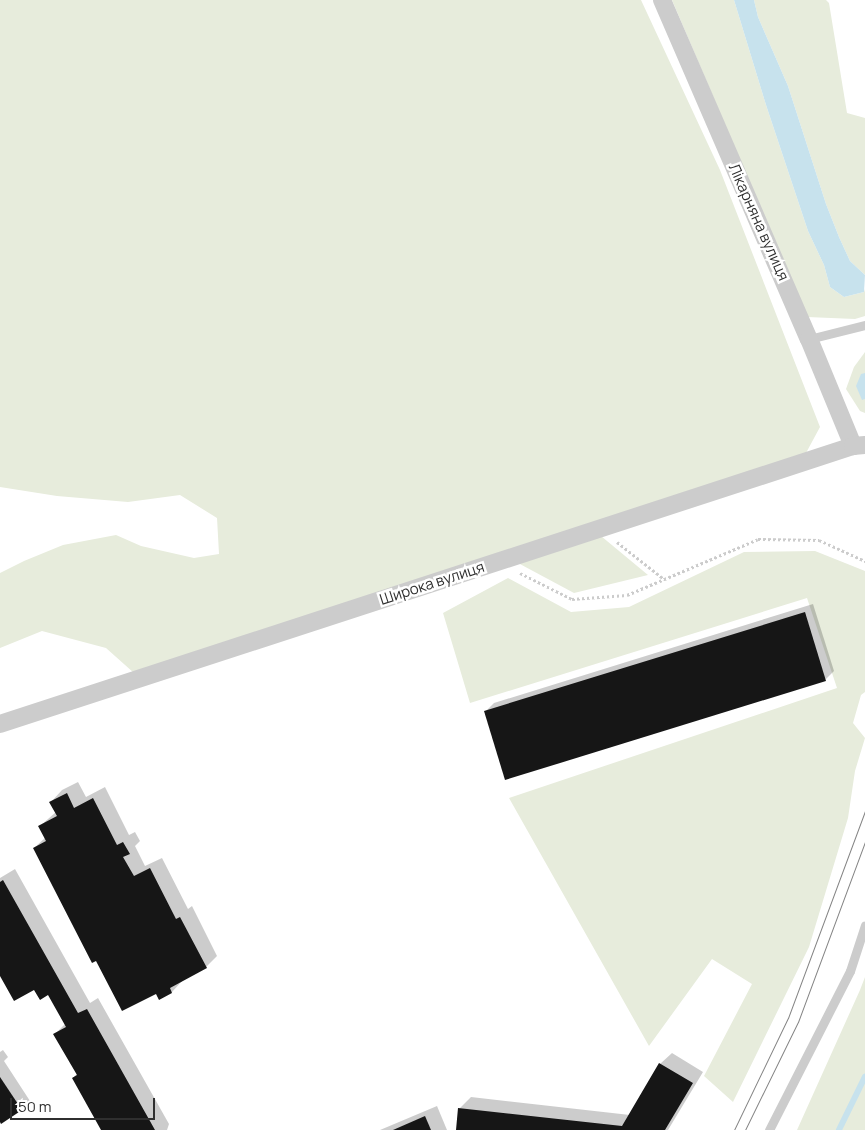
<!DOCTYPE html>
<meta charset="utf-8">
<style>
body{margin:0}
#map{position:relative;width:865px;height:1130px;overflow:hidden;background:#fff;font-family:Manrope,sans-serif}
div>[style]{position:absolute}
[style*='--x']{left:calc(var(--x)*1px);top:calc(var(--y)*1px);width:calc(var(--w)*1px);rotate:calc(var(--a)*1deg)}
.green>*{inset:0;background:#e7ecdc}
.water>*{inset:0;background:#c7e2ed}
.shadow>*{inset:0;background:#0003}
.stream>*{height:5.5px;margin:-2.75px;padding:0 2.75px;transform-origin:2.75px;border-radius:2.75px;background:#c7e2ed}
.building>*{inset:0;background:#161616}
.path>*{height:3px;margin-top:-1.5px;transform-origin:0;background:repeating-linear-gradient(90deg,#ccc 0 2.5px,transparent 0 5px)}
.service>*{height:9px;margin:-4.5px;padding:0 4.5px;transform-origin:4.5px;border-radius:4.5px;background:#ccc}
.minor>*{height:18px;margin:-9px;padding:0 9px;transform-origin:9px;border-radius:9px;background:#ccc}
.tram>*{height:1px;margin:-0.5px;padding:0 0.5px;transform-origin:0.5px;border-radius:0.5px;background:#848484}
span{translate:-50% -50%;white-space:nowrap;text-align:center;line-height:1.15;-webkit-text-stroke:5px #fff;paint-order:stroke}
.street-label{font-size:15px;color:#2f2f2f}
.scale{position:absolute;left:10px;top:1098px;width:145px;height:22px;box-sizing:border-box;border:2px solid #2f2f2f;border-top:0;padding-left:6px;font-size:15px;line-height:18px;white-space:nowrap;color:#2f2f2f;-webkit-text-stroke:4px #fff;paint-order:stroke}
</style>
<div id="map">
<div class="green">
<div style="clip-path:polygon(0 0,641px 0,720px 170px,820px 427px,806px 453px,134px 673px,106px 648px,42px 631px,0 648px,0 573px,24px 561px,63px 545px,116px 535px,141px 546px,194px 558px,219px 554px,217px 518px,180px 495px,128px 502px,57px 496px,0 487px)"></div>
<div style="clip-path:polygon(672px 0,734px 0,766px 105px,808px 231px,824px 265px,830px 287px,844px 297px,864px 292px,865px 289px,865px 316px,855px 319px,807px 317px)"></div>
<div style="clip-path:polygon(754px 0,826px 0,829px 3px,847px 113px,865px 118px,865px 275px,850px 261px,839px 237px,826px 204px,788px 86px,758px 17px)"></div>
<div style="clip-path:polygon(865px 352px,865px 413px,860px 411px,846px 389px,854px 367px)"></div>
<div style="clip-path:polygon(601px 536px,648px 575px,574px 593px,518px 563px)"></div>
<div style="clip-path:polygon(815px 551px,865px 571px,865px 692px,861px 695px,853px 723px,865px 738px,855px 771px,848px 818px,809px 947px,733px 1102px,704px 1076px,752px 984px,712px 959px,649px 1046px,509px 798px,837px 688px,807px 598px,470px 703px,443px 613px,508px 578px,571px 612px,629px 607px,744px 552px)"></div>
<div style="clip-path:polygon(865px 977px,865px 1130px,797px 1130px,860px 990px)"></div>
</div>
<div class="water">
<div style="clip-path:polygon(734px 0,754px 0,758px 17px,788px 86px,826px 204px,839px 237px,850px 261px,865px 275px,864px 292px,844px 297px,830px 287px,824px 265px,808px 231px,766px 105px)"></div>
<div style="clip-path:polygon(865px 373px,865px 399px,862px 400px,856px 386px,861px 374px)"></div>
</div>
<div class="shadow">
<div style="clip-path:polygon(813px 604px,834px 671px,825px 680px,486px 711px,494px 703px)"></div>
<div style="clip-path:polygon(78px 782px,86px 797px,105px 787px,129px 835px,135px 832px,140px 841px,135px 846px,145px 866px,162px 858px,188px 909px,192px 906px,217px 956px,206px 967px,183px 980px,172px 992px,160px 998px,157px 992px,96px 959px,34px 848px,46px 837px,40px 826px,56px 812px,51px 802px,62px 790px)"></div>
<div style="clip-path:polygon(15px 869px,90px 1003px,98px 998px,169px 1124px,167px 1130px,102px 1130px,73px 1078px,77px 1074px,55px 1034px,65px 1024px,48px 994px,0 973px,0 878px)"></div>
<div style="clip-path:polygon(3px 1050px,8px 1057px,4px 1061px,30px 1101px,2px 1122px,0 1120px,0 1052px)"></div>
<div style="clip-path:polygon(672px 1053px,703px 1072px,668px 1130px,457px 1130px,459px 1109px,471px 1097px,630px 1115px,660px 1064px)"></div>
<div style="clip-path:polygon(437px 1106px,447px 1130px,380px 1130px)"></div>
</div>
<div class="stream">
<div style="--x:839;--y:1130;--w:59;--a:-63.9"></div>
</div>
<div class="building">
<div style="clip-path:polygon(805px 612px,826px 681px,505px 780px,484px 711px)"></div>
<div style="clip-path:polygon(67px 793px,74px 808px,93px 798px,117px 845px,123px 842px,130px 854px,123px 857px,134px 876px,150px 868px,176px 919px,180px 917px,207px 968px,170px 988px,172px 993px,159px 1000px,156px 994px,122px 1011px,96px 961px,92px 963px,33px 848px,46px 841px,38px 826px,57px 816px,49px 802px)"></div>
<div style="clip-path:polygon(3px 880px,78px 1013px,87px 1009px,155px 1130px,101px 1130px,72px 1078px,77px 1075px,53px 1034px,66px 1027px,48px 995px,40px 1000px,34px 990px,14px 1001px,0 976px,0 882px)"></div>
<div style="clip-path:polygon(659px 1063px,693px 1083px,665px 1130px,456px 1130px,458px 1108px,622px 1126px)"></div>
<div style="clip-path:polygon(0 1077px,22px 1110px,1px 1124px,0 1122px)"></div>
<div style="clip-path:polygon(425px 1116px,431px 1130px,393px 1130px)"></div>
</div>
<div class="path">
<div style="--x:617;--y:542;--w:60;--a:38.2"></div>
<div style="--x:520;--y:573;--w:58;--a:26.6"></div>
<div style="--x:572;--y:599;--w:55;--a:-4.2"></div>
<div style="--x:627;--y:595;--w:142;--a:-23.1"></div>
<div style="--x:758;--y:539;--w:61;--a:0.9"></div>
<div style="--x:819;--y:540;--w:51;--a:24.5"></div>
</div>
<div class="service">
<div style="--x:809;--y:339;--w:58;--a:-14"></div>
<div style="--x:769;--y:1130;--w:178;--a:-63"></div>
<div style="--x:850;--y:971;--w:48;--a:-71.9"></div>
</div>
<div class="minor">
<div style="--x:662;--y:0;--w:369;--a:66.6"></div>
<div style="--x:809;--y:339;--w:116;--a:67.6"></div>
<div style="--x:0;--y:724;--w:897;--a:-18.05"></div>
<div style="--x:853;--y:446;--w:12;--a:-5"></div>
</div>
<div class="tram">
<div style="--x:734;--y:1130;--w:124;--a:-64.3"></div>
<div style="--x:788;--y:1018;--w:221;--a:-69.6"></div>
<div style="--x:745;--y:1130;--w:120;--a:-63.9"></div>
<div style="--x:798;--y:1022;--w:192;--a:-69.6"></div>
</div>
<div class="street-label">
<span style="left:759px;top:222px;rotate:66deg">Лікарняна вулиця</span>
<span style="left:432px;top:583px;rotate:-18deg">Широка вулиця</span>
</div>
<div class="scale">50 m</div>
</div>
